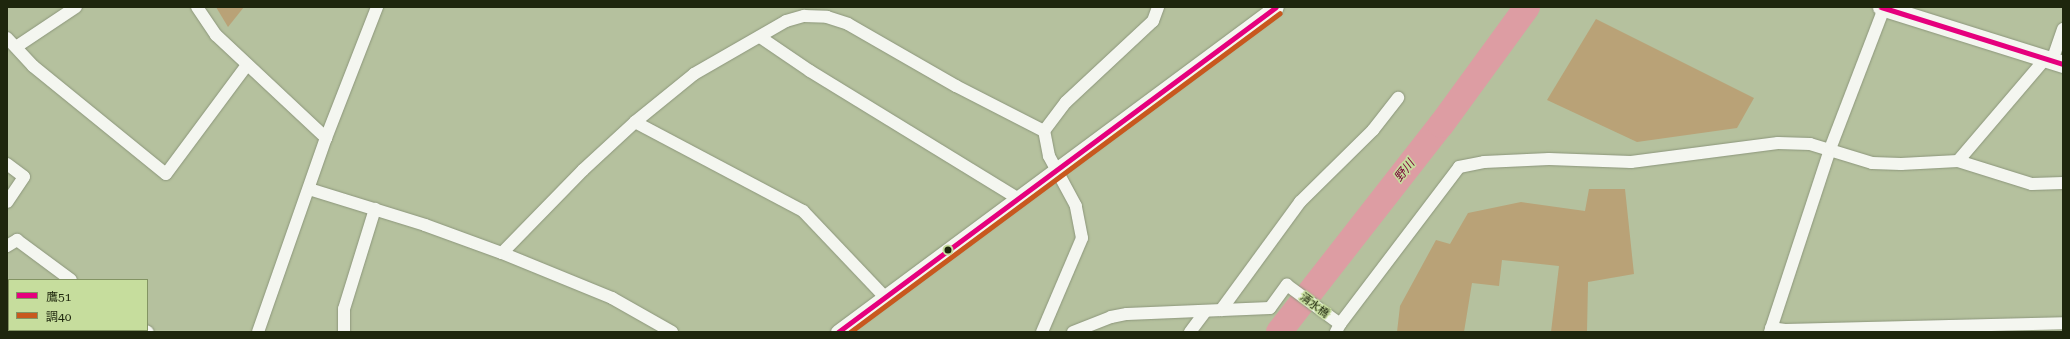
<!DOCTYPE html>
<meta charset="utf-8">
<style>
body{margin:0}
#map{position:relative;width:2070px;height:339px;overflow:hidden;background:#b5c19e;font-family:"Roboto Serif","Noto Sans JP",serif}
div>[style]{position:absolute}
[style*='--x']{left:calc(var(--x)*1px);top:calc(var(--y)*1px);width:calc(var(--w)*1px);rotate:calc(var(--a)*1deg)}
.green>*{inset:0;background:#b9a277}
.river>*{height:26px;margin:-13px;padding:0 13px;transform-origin:13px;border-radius:13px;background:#dd9da3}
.roads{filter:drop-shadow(0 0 1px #8c967b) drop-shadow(0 0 1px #8c967b)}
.minor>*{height:12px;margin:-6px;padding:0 6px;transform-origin:6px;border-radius:6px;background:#f4f6f0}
.tertiary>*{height:15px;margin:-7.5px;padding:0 7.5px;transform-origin:7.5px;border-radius:7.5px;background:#f4f6f0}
.secondary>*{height:17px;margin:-8.5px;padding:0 8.5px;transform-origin:8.5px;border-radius:8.5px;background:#f4f6f0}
.bus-1>*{height:5px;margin:-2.5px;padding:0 2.5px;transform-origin:2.5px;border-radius:2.5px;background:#e5007d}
.bus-2>*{height:5px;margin:-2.5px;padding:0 2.5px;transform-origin:2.5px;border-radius:2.5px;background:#c8581e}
.dots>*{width:11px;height:11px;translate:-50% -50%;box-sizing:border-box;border:2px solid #c6dd9d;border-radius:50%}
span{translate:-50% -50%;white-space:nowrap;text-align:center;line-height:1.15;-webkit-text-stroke:3px #c6dd9d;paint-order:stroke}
.street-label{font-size:11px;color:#1e260d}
.water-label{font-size:12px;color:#790036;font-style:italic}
.frame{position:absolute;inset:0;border:8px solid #1e260d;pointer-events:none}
.legend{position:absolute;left:8px;top:279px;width:140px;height:52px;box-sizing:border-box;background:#c6dd9d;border:1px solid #839463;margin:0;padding:5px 7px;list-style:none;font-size:12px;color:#1e260d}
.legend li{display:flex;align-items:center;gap:8px;height:20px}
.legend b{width:20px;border:1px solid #839463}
</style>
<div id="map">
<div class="green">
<div style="clip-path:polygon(216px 7px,244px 7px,228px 27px)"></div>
<div style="clip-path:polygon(1596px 19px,1754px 98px,1737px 128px,1637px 142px,1547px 100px)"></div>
<div style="clip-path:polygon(1589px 189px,1625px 189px,1634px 274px,1588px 282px,1587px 332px,1551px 332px,1559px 266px,1502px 260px,1499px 286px,1472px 283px,1464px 332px,1397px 332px,1400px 306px,1436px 240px,1450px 244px,1468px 213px,1521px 202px,1585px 211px)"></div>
</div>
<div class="river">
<div style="--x:1279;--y:332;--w:263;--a:-52"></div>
<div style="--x:1441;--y:125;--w:146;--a:-53.9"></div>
</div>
<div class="roads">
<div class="minor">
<div style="--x:197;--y:7;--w:34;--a:56"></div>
<div style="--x:216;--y:35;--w:151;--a:43.1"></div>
<div style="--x:760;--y:37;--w:60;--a:34.2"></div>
<div style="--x:810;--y:71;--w:243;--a:31.5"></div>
<div style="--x:7;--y:38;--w:38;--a:47"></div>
<div style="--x:33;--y:66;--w:171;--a:39.1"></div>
<div style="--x:166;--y:174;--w:136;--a:-53.4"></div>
<div style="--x:16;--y:47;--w:72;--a:-33.7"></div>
<div style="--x:2052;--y:61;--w:34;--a:-71"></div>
<div style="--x:635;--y:122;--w:190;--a:27.9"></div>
<div style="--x:803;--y:211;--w:119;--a:46.4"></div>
<div style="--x:1958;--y:161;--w:134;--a:-49.5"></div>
<div style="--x:7;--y:164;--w:21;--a:37"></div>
<div style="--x:24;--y:177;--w:30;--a:124"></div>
<div style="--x:309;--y:189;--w:121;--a:17.2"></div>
<div style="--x:425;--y:225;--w:82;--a:20"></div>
<div style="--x:502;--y:253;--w:119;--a:22.2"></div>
<div style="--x:612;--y:298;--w:69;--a:29.5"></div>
<div style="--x:7;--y:246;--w:12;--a:-31"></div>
<div style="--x:17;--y:240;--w:67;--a:36.5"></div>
<div style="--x:502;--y:253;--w:116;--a:-45.7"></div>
<div style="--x:583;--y:170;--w:71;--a:-42.7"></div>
<div style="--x:635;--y:122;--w:76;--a:-39.1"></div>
<div style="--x:694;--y:74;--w:106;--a:-29.9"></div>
<div style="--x:786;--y:21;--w:19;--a:-16"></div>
<div style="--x:804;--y:16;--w:23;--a:2"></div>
<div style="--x:827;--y:17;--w:22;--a:18"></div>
<div style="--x:848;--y:24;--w:125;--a:29.9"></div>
<div style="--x:956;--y:86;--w:99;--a:27.1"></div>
<div style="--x:1221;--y:310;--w:134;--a:-53.8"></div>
<div style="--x:1300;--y:202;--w:103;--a:-44.6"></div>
<div style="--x:1373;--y:130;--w:41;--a:-52"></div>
<div style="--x:1340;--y:324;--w:197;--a:-52.8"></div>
<div style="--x:1459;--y:167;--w:25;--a:-11"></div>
<div style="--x:1484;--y:162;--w:65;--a:-2.6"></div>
<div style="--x:1549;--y:159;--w:82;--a:2.1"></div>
<div style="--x:1631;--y:162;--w:148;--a:-7.4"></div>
<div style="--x:1778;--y:143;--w:32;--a:2"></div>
<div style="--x:1810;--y:144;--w:65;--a:17"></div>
<div style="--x:1872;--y:163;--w:29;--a:2"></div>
<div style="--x:1901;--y:164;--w:57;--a:-3"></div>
<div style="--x:1958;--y:161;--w:77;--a:17.3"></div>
<div style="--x:2032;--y:184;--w:31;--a:-2"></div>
<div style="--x:1771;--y:328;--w:14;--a:8"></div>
<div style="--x:1785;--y:330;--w:278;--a:-1.4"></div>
<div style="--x:144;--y:330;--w:4;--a:27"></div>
<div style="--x:258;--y:332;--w:206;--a:-70.7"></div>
<div style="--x:326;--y:138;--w:141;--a:-68.7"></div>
<div style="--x:344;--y:332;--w:23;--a:-90"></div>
<div style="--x:344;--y:309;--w:105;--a:-72.8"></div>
<div style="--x:1042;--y:332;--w:102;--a:-66.9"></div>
<div style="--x:1082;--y:238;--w:33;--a:-101"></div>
<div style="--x:1076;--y:206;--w:57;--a:-118.4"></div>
<div style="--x:1049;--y:156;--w:25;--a:-101"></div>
<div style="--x:1044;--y:131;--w:36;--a:-53"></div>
<div style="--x:1066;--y:102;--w:119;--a:-43"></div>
<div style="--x:1153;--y:21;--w:15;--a:-70"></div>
<div style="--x:1073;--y:332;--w:41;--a:-21.5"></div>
<div style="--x:1111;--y:317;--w:16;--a:-11"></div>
<div style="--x:1127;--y:314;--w:143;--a:-2.4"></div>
<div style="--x:1270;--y:308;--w:29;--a:-54"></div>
<div style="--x:1287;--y:285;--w:66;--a:36.3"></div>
<div style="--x:1340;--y:324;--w:9;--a:117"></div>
<div style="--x:1190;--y:332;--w:26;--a:-53"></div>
<div style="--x:1770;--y:332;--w:193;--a:-71.8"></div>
<div style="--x:1830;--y:149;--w:151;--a:-69"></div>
</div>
<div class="tertiary">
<div style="--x:838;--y:332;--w:545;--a:-36.58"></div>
</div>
<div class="secondary">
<div style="--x:1881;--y:7;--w:191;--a:17.4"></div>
</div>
</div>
<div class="bus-1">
<div style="--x:1881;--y:7;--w:191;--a:17.4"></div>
<div style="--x:838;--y:332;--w:545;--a:-36.58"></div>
</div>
<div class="bus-2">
<div style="--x:850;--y:332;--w:535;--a:-36.57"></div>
</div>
<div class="dots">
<div style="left:948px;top:250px;background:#1e260d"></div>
</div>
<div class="street-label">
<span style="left:1314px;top:306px;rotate:37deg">清水橋</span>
</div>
<div class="water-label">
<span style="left:1405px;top:171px;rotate:-52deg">野川</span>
</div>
<div class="frame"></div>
<ul class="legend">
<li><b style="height:5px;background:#e5007d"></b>鷹51</li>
<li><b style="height:5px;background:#c8581e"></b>調40</li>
</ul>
</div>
